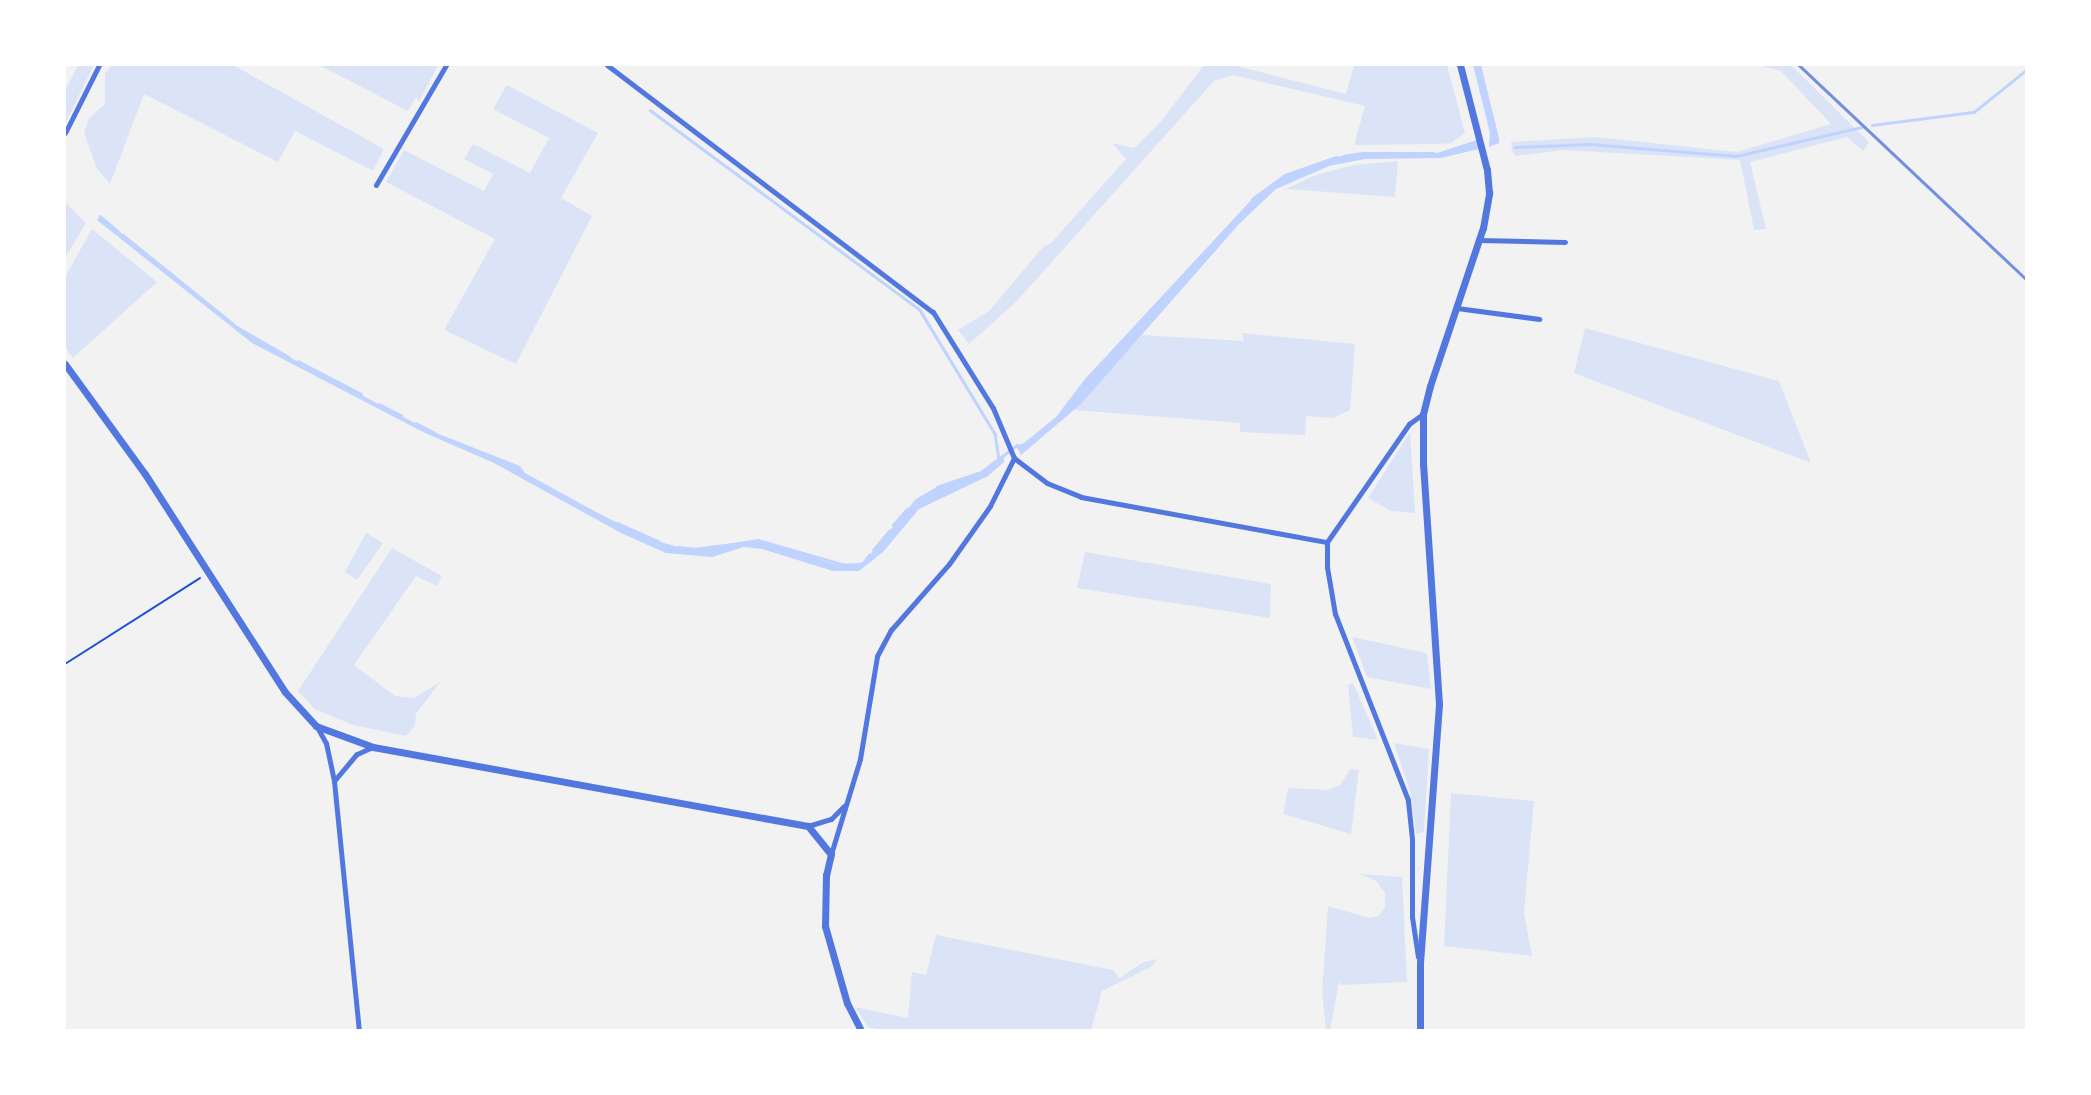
<!DOCTYPE html>
<style>
body{margin:0}
#map{position:relative;width:2091px;height:1095px;overflow:hidden;background:#f2f2f2;font-family:Raleway,sans-serif}
div>[style]{position:absolute}
[style*='--x']{left:calc(var(--x)*1px);top:calc(var(--y)*1px);width:calc(var(--w)*1px);rotate:calc(var(--a)*1deg)}
.green>*{inset:0;background:#dbe4f7}
.water>*{inset:0;background:#bfd3fe}
.stream>*{height:2.5px;margin:-1.25px;padding:0 1.25px;transform-origin:1.25px;border-radius:1.25px;background:#bfd3fe}
.path>*{height:2px;margin:-1px;padding:0 1px;transform-origin:1px;border-radius:1px;background:#1d4ed8}
.minor>*{height:5px;margin:-2.5px;padding:0 2.5px;transform-origin:2.5px;border-radius:2.5px;background:#5277de}
.tertiary>*{height:7px;margin:-3.5px;padding:0 3.5px;transform-origin:3.5px;border-radius:3.5px;background:#5277de}
.rail>*{height:2.5px;margin:-1.25px;padding:0 1.25px;transform-origin:1.25px;border-radius:1.25px;background:#7290e2}
span{translate:-50% -50%;white-space:nowrap;text-align:center;line-height:1.15;-webkit-text-stroke:5px #fff;paint-order:stroke}
.frame{position:absolute;inset:0;border:66px solid #fff;pointer-events:none}
</style>
<div id="map">
<div class="green">
<div style="clip-path:polygon(78px 65px,94px 65px,65px 124px,65px 91px)"></div>
<div style="clip-path:polygon(112px 65px,233px 65px,384px 149px,373px 171px,295px 131px,278px 162px,144px 94px,110px 184px,97px 169px,84px 133px,89px 118px,105px 104px,105px 74px)"></div>
<div style="clip-path:polygon(319px 65px,438px 65px,419px 102px,416px 97px,408px 111px)"></div>
<div style="clip-path:polygon(1204px 65px,1233px 65px,1346px 94px,1354px 65px,1447px 65px,1465px 133px,1451px 143px,1441px 144px,1354px 145px,1365px 106px,1233px 75px,1214px 81px,1015px 303px,969px 344px,958px 330px,989px 311px,1043px 247px,1051px 243px,1126px 159px,1112px 143px,1134px 148px,1162px 120px)"></div>
<div style="clip-path:polygon(1758px 65px,1791px 65px,1869px 142px,1863px 151px,1847px 137px,1750px 162px,1766px 229px,1754px 230px,1740px 160px,1563px 150px,1515px 156px,1512px 150px,1511px 142px,1596px 137px,1737px 152px,1831px 124px,1781px 71px)"></div>
<div style="clip-path:polygon(507px 85px,598px 133px,561px 198px,592px 216px,516px 364px,444px 330px,495px 239px,386px 182px,404px 150px,484px 191px,493px 174px,464px 159px,473px 144px,530px 173px,549px 138px,493px 109px)"></div>
<div style="clip-path:polygon(1398px 161px,1395px 197px,1286px 189px,1313px 176px,1353px 165px)"></div>
<div style="clip-path:polygon(65px 202px,86px 223px,65px 258px)"></div>
<div style="clip-path:polygon(92px 229px,157px 282px,73px 358px,65px 347px,65px 277px)"></div>
<div style="clip-path:polygon(1585px 328px,1779px 381px,1811px 463px,1574px 373px)"></div>
<div style="clip-path:polygon(1242px 333px,1355px 344px,1350px 410px,1333px 418px,1306px 416px,1305px 435px,1240px 432px,1240px 423px,1074px 410px,1142px 335px,1244px 341px)"></div>
<div style="clip-path:polygon(1410px 432px,1415px 513px,1391px 511px,1368px 498px)"></div>
<div style="clip-path:polygon(366px 533px,383px 543px,357px 580px,345px 572px)"></div>
<div style="clip-path:polygon(392px 548px,442px 576px,437px 586px,416px 576px,354px 665px,395px 696px,414px 698px,440px 682px,416px 714px,415px 725px,406px 736px,353px 725px,315px 709px,298px 691px)"></div>
<div style="clip-path:polygon(1085px 552px,1271px 584px,1270px 618px,1077px 588px)"></div>
<div style="clip-path:polygon(1352px 637px,1427px 653px,1431px 689px,1367px 677px)"></div>
<div style="clip-path:polygon(1353px 683px,1378px 740px,1353px 737px,1348px 685px)"></div>
<div style="clip-path:polygon(1394px 743px,1429px 749px,1424px 832px,1416px 834px,1410px 791px)"></div>
<div style="clip-path:polygon(1350px 769px,1359px 770px,1351px 834px,1283px 814px,1288px 788px,1328px 790px,1340px 785px)"></div>
<div style="clip-path:polygon(1451px 793px,1534px 801px,1524px 912px,1532px 956px,1444px 946px)"></div>
<div style="clip-path:polygon(1359px 874px,1402px 877px,1407px 982px,1342px 985px,1339px 982px,1330px 1030px,1326px 1029px,1322px 993px,1328px 906px,1369px 918px,1379px 916px,1385px 906px,1385px 893px,1376px 881px)"></div>
<div style="clip-path:polygon(936px 935px,1113px 970px,1119px 978px,1144px 962px,1158px 959px,1151px 967px,1102px 991px,1091px 1030px,880px 1030px,868px 1027px,855px 1007px,908px 1018px,912px 972px,926px 975px)"></div>
</div>
<div class="water">
<div style="clip-path:polygon(1473px 65px,1481px 65px,1499px 138px,1499px 143px,1489px 147px,1490px 133px)"></div>
<div style="clip-path:polygon(1477px 140px,1479px 149px,1441px 158px,1365px 159px,1329px 166px,1276px 189px,1239px 224px,1081px 404px,1021px 455px,1016px 446px,1024px 443px,1056px 417px,1085px 379px,1254px 197px,1285px 175px,1334px 157px,1363px 153px,1437px 153px)"></div>
<div style="clip-path:polygon(100px 216px,251px 337px,426px 429px,520px 466px,525px 473px,596px 512px,649px 539px,686px 549px,758px 540px,833px 564px,863px 563px,916px 499px,940px 485px,980px 472px,1004px 455px,1004px 462px,988px 476px,919px 509px,883px 552px,859px 571px,833px 571px,762px 549px,744px 547px,712px 557px,666px 553px,621px 533px,494px 463px,423px 432px,252px 343px,97px 220px)"></div>
</div>
<div class="stream">
<div style="--x:650;--y:110;--w:336;--a:36.5"></div>
<div style="--x:920;--y:310;--w:145;--a:58.8"></div>
<div style="--x:995;--y:434;--w:24;--a:81"></div>
<div style="--x:1872;--y:125;--w:103;--a:-7.3"></div>
<div style="--x:1974;--y:112;--w:67;--a:-38.9"></div>
<div style="--x:1515;--y:147;--w:75;--a:-2.3"></div>
<div style="--x:1590;--y:144;--w:146;--a:4.7"></div>
<div style="--x:1736;--y:156;--w:129;--a:-13"></div>
<div style="--x:1343;--y:156;--w:20;--a:-9"></div>
<div style="--x:1363;--y:153;--w:71;--a:0"></div>
<div style="--x:1252;--y:199;--w:41;--a:-36"></div>
<div style="--x:1285;--y:175;--w:54;--a:-19.4"></div>
<div style="--x:100;--y:216;--w:23;--a:40"></div>
<div style="--x:123;--y:235;--w:140;--a:38.9"></div>
<div style="--x:237;--y:327;--w:60;--a:30"></div>
<div style="--x:298;--y:361;--w:71;--a:27.6"></div>
<div style="--x:379;--y:404;--w:25;--a:27"></div>
<div style="--x:416;--y:423;--w:21;--a:28"></div>
<div style="--x:937;--y:487;--w:46;--a:-18.8"></div>
<div style="--x:981;--y:472;--w:45;--a:-36.9"></div>
<div style="--x:617;--y:523;--w:45;--a:23.7"></div>
<div style="--x:893;--y:525;--w:21;--a:-49"></div>
<div style="--x:678;--y:547;--w:18;--a:6"></div>
<div style="--x:706;--y:548;--w:53;--a:-8.7"></div>
<div style="--x:758;--y:540;--w:91;--a:16"></div>
<div style="--x:873;--y:550;--w:25;--a:-50"></div>
<div style="--x:852;--y:565;--w:11;--a:-10"></div>
<div style="--x:863;--y:563;--w:10;--a:-53"></div>
</div>
<div class="path">
<div style="--x:65;--y:664;--w:160;--a:-32.5"></div>
</div>
<div class="minor">
<div style="--x:607;--y:65;--w:409;--a:37.2"></div>
<div style="--x:933;--y:312;--w:113;--a:58"></div>
<div style="--x:993;--y:408;--w:54;--a:67.2"></div>
<div style="--x:1014;--y:458;--w:41;--a:37.1"></div>
<div style="--x:1047;--y:483;--w:37;--a:22"></div>
<div style="--x:1081;--y:497;--w:250;--a:10.4"></div>
<div style="--x:65;--y:133;--w:76;--a:-63.4"></div>
<div style="--x:376;--y:185;--w:139;--a:-59.7"></div>
<div style="--x:1479;--y:240;--w:86;--a:1.3"></div>
<div style="--x:1457;--y:308;--w:83;--a:7.6"></div>
<div style="--x:317;--y:727;--w:18;--a:61"></div>
<div style="--x:326;--y:743;--w:39;--a:78"></div>
<div style="--x:334;--y:781;--w:250;--a:84.3"></div>
<div style="--x:334;--y:781;--w:35;--a:-50"></div>
<div style="--x:357;--y:754;--w:17;--a:-24"></div>
<div style="--x:808;--y:826;--w:24;--a:-17"></div>
<div style="--x:831;--y:819;--w:18;--a:-45"></div>
<div style="--x:831;--y:854;--w:99;--a:-73"></div>
<div style="--x:860;--y:759;--w:104;--a:-80.6"></div>
<div style="--x:877;--y:656;--w:30;--a:-62"></div>
<div style="--x:891;--y:630;--w:88;--a:-48.7"></div>
<div style="--x:949;--y:564;--w:71;--a:-54.7"></div>
<div style="--x:990;--y:506;--w:54;--a:-63.4"></div>
<div style="--x:1418;--y:957;--w:40;--a:-98.5"></div>
<div style="--x:1412;--y:917;--w:78;--a:-90"></div>
<div style="--x:1412;--y:839;--w:39;--a:-96"></div>
<div style="--x:1408;--y:800;--w:200;--a:-111.4"></div>
<div style="--x:1335;--y:614;--w:48;--a:-99.7"></div>
<div style="--x:1327;--y:567;--w:25;--a:-90"></div>
<div style="--x:1327;--y:542;--w:144;--a:-55.2"></div>
<div style="--x:1409;--y:424;--w:17;--a:-36"></div>
</div>
<div class="tertiary">
<div style="--x:65;--y:364;--w:136;--a:54"></div>
<div style="--x:145;--y:474;--w:259;--a:57.3"></div>
<div style="--x:285;--y:692;--w:46;--a:47.6"></div>
<div style="--x:316;--y:726;--w:61;--a:20.2"></div>
<div style="--x:373;--y:747;--w:442;--a:10.3"></div>
<div style="--x:808;--y:826;--w:36;--a:51"></div>
<div style="--x:831;--y:854;--w:22;--a:103"></div>
<div style="--x:826;--y:875;--w:51;--a:91.1"></div>
<div style="--x:825;--y:926;--w:80;--a:74.1"></div>
<div style="--x:847;--y:1003;--w:30;--a:63"></div>
<div style="--x:1420;--y:1030;--w:67;--a:-90"></div>
<div style="--x:1420;--y:963;--w:260;--a:-85.8"></div>
<div style="--x:1439;--y:704;--w:240;--a:-93.8"></div>
<div style="--x:1423;--y:465;--w:51;--a:-90"></div>
<div style="--x:1423;--y:414;--w:29;--a:-76"></div>
<div style="--x:1430;--y:386;--w:167;--a:-71.5"></div>
<div style="--x:1483;--y:228;--w:36;--a:-80"></div>
<div style="--x:1489;--y:193;--w:23;--a:-95"></div>
<div style="--x:1487;--y:170;--w:108;--a:-104.4"></div>
</div>
<div class="rail">
<div style="--x:1799;--y:65;--w:312;--a:43.3"></div>
</div>
<div class="frame"></div>
</div>
